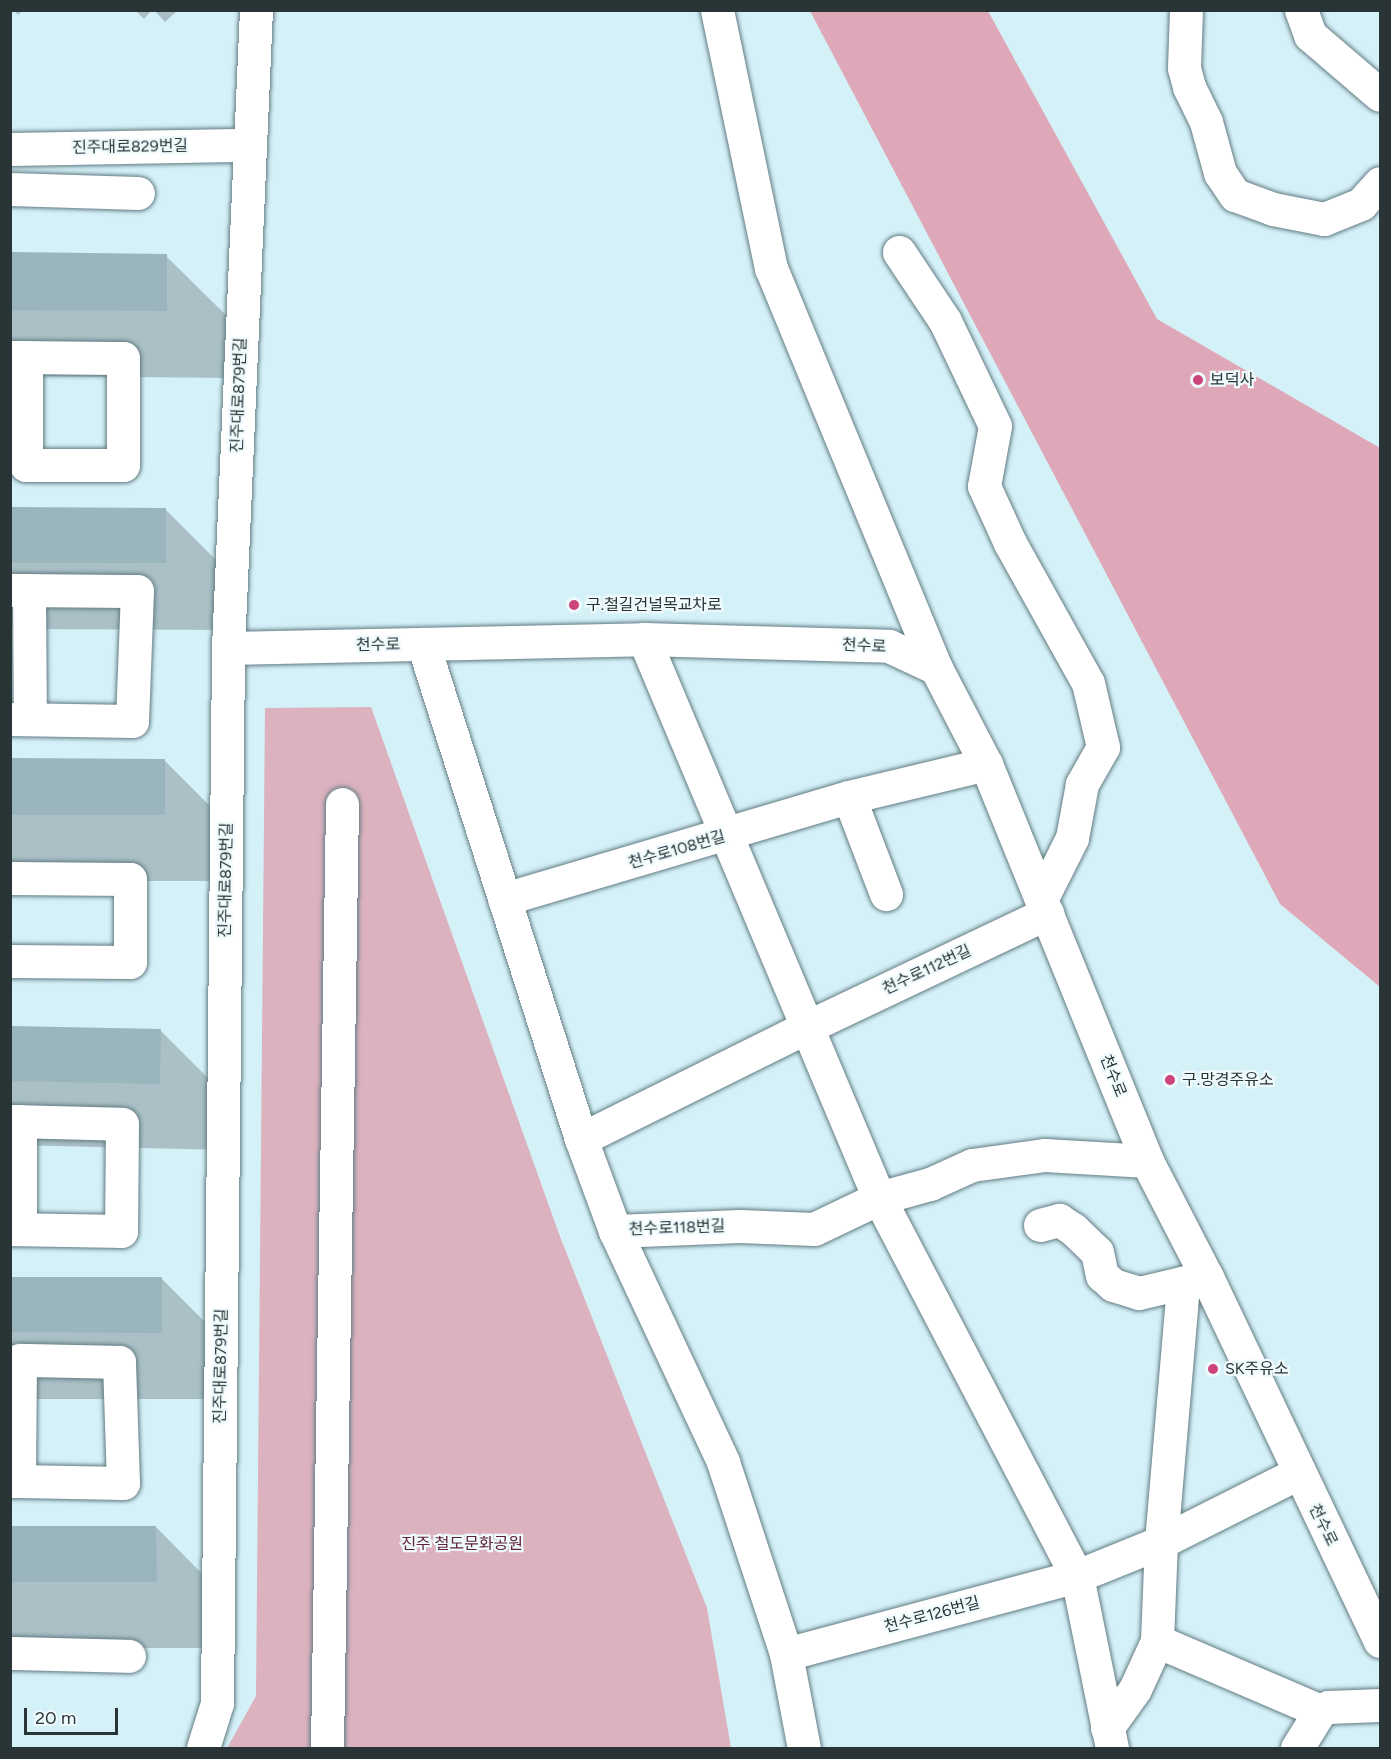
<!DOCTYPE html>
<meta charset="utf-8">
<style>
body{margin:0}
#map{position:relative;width:1391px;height:1759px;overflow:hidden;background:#d5f1f8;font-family:Figtree,"Noto Sans KR",sans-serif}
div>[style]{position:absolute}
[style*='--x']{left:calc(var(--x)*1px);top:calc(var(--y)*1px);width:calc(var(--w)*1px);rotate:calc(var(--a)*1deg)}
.green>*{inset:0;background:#dbb2be}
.forest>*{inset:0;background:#dea8b8}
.shadow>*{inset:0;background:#0003}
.building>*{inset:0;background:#9ab5bc}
.roads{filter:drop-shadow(0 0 2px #637c83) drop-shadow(0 0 2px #637c83)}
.minor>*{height:33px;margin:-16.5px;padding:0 16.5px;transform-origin:16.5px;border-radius:16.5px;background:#fff}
.dots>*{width:16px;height:16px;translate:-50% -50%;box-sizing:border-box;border:3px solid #effafd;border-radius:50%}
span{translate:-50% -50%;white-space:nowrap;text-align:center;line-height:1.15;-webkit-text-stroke:4.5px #effafd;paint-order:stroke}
.street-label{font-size:16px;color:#293437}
.poi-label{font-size:16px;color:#293437}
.left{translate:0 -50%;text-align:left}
.park-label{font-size:16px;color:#602039}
.frame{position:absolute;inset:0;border:12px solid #293437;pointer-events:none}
.scale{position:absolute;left:24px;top:1708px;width:94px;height:27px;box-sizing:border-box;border:3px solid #293437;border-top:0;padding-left:8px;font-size:18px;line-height:21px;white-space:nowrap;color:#293437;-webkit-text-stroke:4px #effafd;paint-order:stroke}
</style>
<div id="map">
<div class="green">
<div style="clip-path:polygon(371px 707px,559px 1234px,707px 1608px,731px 1748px,227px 1748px,256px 1696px,265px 708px)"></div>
</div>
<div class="forest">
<div style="clip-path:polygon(810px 11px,988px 11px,1157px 319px,1380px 448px,1380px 987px,1280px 904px)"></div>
</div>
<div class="shadow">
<div style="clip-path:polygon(14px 10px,23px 10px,18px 15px)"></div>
<div style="clip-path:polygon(135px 10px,152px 10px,144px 19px)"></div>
<div style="clip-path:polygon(154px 10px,178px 10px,165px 22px)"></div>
<div style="clip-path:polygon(10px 254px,166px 256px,233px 322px,233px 378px,10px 376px)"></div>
<div style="clip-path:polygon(10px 509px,165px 509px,232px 576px,232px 630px,10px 629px)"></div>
<div style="clip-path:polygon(10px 760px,164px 760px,231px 827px,231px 881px,10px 881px)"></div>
<div style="clip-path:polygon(10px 1028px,161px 1031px,228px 1098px,227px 1150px,10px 1145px)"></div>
<div style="clip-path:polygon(10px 1278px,161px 1278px,228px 1345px,228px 1399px,10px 1399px)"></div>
<div style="clip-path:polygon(10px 1527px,156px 1527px,222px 1594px,223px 1648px,10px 1648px)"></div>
</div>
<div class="building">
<div style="clip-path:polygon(10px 252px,167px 254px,167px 311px,10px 310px)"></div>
<div style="clip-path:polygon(10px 507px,166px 508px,166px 563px,10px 563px)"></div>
<div style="clip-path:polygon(10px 758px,165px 759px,165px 815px,10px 815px)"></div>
<div style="clip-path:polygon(10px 1026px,161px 1029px,160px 1084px,10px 1081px)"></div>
<div style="clip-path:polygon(10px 1277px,162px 1277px,162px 1333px,10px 1332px)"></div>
<div style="clip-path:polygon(10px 1526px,156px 1526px,157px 1582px,10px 1582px)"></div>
</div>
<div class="roads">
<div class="minor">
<div style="--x:717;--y:10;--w:264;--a:78.2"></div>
<div style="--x:771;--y:268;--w:433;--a:67.6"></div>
<div style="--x:1186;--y:10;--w:58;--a:92"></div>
<div style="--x:1184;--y:68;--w:20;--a:75"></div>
<div style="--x:1189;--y:87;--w:39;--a:64"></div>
<div style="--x:1206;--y:122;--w:53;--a:74.6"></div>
<div style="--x:1220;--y:173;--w:27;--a:56"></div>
<div style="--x:1235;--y:195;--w:40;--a:20.2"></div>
<div style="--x:1273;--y:209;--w:52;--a:11.1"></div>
<div style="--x:1324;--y:219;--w:40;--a:-22"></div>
<div style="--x:1361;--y:204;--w:28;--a:-48"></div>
<div style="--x:1301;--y:10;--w:27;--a:70"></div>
<div style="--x:1310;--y:35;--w:92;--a:40.6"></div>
<div style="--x:10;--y:149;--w:240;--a:-1"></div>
<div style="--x:10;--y:189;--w:128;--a:1.8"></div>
<div style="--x:899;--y:252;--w:83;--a:56.3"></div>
<div style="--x:945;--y:321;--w:116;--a:64.5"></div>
<div style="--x:995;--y:426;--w:61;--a:100.4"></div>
<div style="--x:984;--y:486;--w:63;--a:65.5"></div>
<div style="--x:1010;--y:543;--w:160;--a:60.9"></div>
<div style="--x:1088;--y:683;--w:66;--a:76.8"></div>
<div style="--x:1103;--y:747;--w:43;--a:119.6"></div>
<div style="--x:1082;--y:784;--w:55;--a:100.5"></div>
<div style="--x:1072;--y:838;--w:69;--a:116.6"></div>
<div style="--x:10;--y:357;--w:113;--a:0.5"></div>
<div style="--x:123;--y:358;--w:107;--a:90"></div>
<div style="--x:123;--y:465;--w:97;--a:180"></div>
<div style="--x:26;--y:465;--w:108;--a:-90"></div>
<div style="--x:10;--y:590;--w:127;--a:0.5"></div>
<div style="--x:137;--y:591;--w:130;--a:92.2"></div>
<div style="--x:132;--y:721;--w:122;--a:-179.1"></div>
<div style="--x:29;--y:590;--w:128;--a:89.6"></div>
<div style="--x:644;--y:639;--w:421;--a:67.2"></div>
<div style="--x:807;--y:1027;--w:266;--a:-25.4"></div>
<div style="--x:423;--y:644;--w:520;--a:72.3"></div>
<div style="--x:581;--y:1139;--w:98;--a:69.7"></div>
<div style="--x:615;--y:1231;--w:255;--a:64.9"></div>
<div style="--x:723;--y:1462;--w:202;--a:71.8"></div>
<div style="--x:786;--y:1654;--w:96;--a:79.2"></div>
<div style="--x:228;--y:648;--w:416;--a:-1.2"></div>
<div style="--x:644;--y:639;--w:245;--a:1.6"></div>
<div style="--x:889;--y:646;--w:52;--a:25.1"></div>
<div style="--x:936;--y:668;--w:108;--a:62.5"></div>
<div style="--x:986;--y:764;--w:428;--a:67.9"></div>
<div style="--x:1147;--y:1161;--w:131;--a:62.7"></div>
<div style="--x:1207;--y:1277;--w:403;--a:64.6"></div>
<div style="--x:849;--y:797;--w:104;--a:69.1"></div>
<div style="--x:10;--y:878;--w:120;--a:0.5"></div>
<div style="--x:130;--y:879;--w:83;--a:90"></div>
<div style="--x:130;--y:962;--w:120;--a:-179.5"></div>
<div style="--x:504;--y:899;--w:360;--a:-16.5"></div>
<div style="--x:849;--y:797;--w:141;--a:-13.5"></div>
<div style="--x:10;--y:1121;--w:112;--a:1.5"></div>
<div style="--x:122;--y:1124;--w:107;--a:90.5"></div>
<div style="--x:121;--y:1231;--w:111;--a:-179"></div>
<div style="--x:581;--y:1139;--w:252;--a:-26.4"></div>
<div style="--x:807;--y:1027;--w:186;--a:67.2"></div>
<div style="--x:879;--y:1198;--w:427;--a:62.4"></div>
<div style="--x:1077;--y:1576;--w:176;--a:78.5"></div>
<div style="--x:1040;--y:1225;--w:20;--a:-15"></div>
<div style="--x:1059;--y:1220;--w:17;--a:33"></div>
<div style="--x:1073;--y:1229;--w:33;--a:44"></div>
<div style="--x:1097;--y:1252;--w:24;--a:78"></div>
<div style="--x:1102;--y:1275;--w:15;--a:42"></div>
<div style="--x:1113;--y:1285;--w:27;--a:17"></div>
<div style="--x:1139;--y:1293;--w:66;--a:-13.2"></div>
<div style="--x:20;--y:1229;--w:108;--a:-90"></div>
<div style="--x:615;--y:1231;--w:125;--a:-2.3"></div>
<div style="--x:740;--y:1226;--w:74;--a:2.3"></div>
<div style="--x:814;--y:1229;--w:72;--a:-25.5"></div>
<div style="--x:879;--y:1198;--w:53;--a:-15.4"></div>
<div style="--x:930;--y:1184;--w:46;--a:-24.3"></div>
<div style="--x:972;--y:1165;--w:74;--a:-7.8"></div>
<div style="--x:1045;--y:1155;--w:102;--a:3.4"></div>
<div style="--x:10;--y:1481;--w:9;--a:0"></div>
<div style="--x:19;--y:1481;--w:104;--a:1.1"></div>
<div style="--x:123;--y:1483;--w:121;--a:-91.9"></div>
<div style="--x:119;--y:1362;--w:99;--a:-178.8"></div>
<div style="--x:20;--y:1360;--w:121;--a:90.5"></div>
<div style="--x:1157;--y:1641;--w:177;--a:23.2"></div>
<div style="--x:10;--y:1653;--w:119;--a:1.4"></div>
<div style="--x:786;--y:1654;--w:301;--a:-15"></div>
<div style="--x:1077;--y:1576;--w:91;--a:-22"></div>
<div style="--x:1161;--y:1542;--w:153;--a:-26.7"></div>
<div style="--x:1107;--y:1728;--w:48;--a:-54.3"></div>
<div style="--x:1135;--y:1689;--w:53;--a:-65.4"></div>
<div style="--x:1157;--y:1641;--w:99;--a:-87.7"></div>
<div style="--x:1161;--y:1542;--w:260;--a:-85.1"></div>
<div style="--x:203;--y:1748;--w:47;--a:-72.7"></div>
<div style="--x:217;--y:1703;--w:1055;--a:-89.4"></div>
<div style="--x:228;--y:648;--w:639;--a:-87.49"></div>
<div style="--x:327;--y:1748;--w:944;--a:-89.09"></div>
<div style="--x:1297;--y:1748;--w:44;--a:-58.1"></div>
<div style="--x:1320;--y:1711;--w:9;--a:-27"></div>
<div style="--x:1328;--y:1707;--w:52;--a:-2.2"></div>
</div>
</div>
<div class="dots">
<div style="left:1198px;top:380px;background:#cd437c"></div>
<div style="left:574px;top:605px;background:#cd437c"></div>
<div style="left:1170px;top:1080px;background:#cd437c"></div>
<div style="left:1213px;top:1369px;background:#cd437c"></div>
</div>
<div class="street-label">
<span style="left:130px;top:147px;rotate:-1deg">진주대로829번길</span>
<span style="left:239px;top:395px;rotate:-88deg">진주대로879번길</span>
<span style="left:378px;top:645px;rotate:-1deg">천수로</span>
<span style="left:864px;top:646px;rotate:3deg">천수로</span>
<span style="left:677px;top:850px;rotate:-16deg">천수로108번길</span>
<span style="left:226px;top:880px;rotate:-89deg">진주대로879번길</span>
<span style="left:927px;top:970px;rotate:-25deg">천수로112번길</span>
<span style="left:1113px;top:1076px;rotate:68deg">천수로</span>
<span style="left:677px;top:1228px;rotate:-2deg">천수로118번길</span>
<span style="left:221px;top:1366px;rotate:-89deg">진주대로879번길</span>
<span style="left:1323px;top:1525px;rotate:64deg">천수로</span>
<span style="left:932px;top:1615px;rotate:-15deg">천수로126번길</span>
</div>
<div class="poi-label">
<span class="left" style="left:1210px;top:380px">보덕사</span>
<span class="left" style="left:586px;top:605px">구.철길건널목교차로</span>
<span class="left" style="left:1182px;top:1080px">구.망경주유소</span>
<span class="left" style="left:1225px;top:1369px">SK주유소</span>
</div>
<div class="park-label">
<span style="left:462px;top:1544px">진주 철도문화공원</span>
</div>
<div class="frame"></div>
<div class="scale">20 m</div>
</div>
